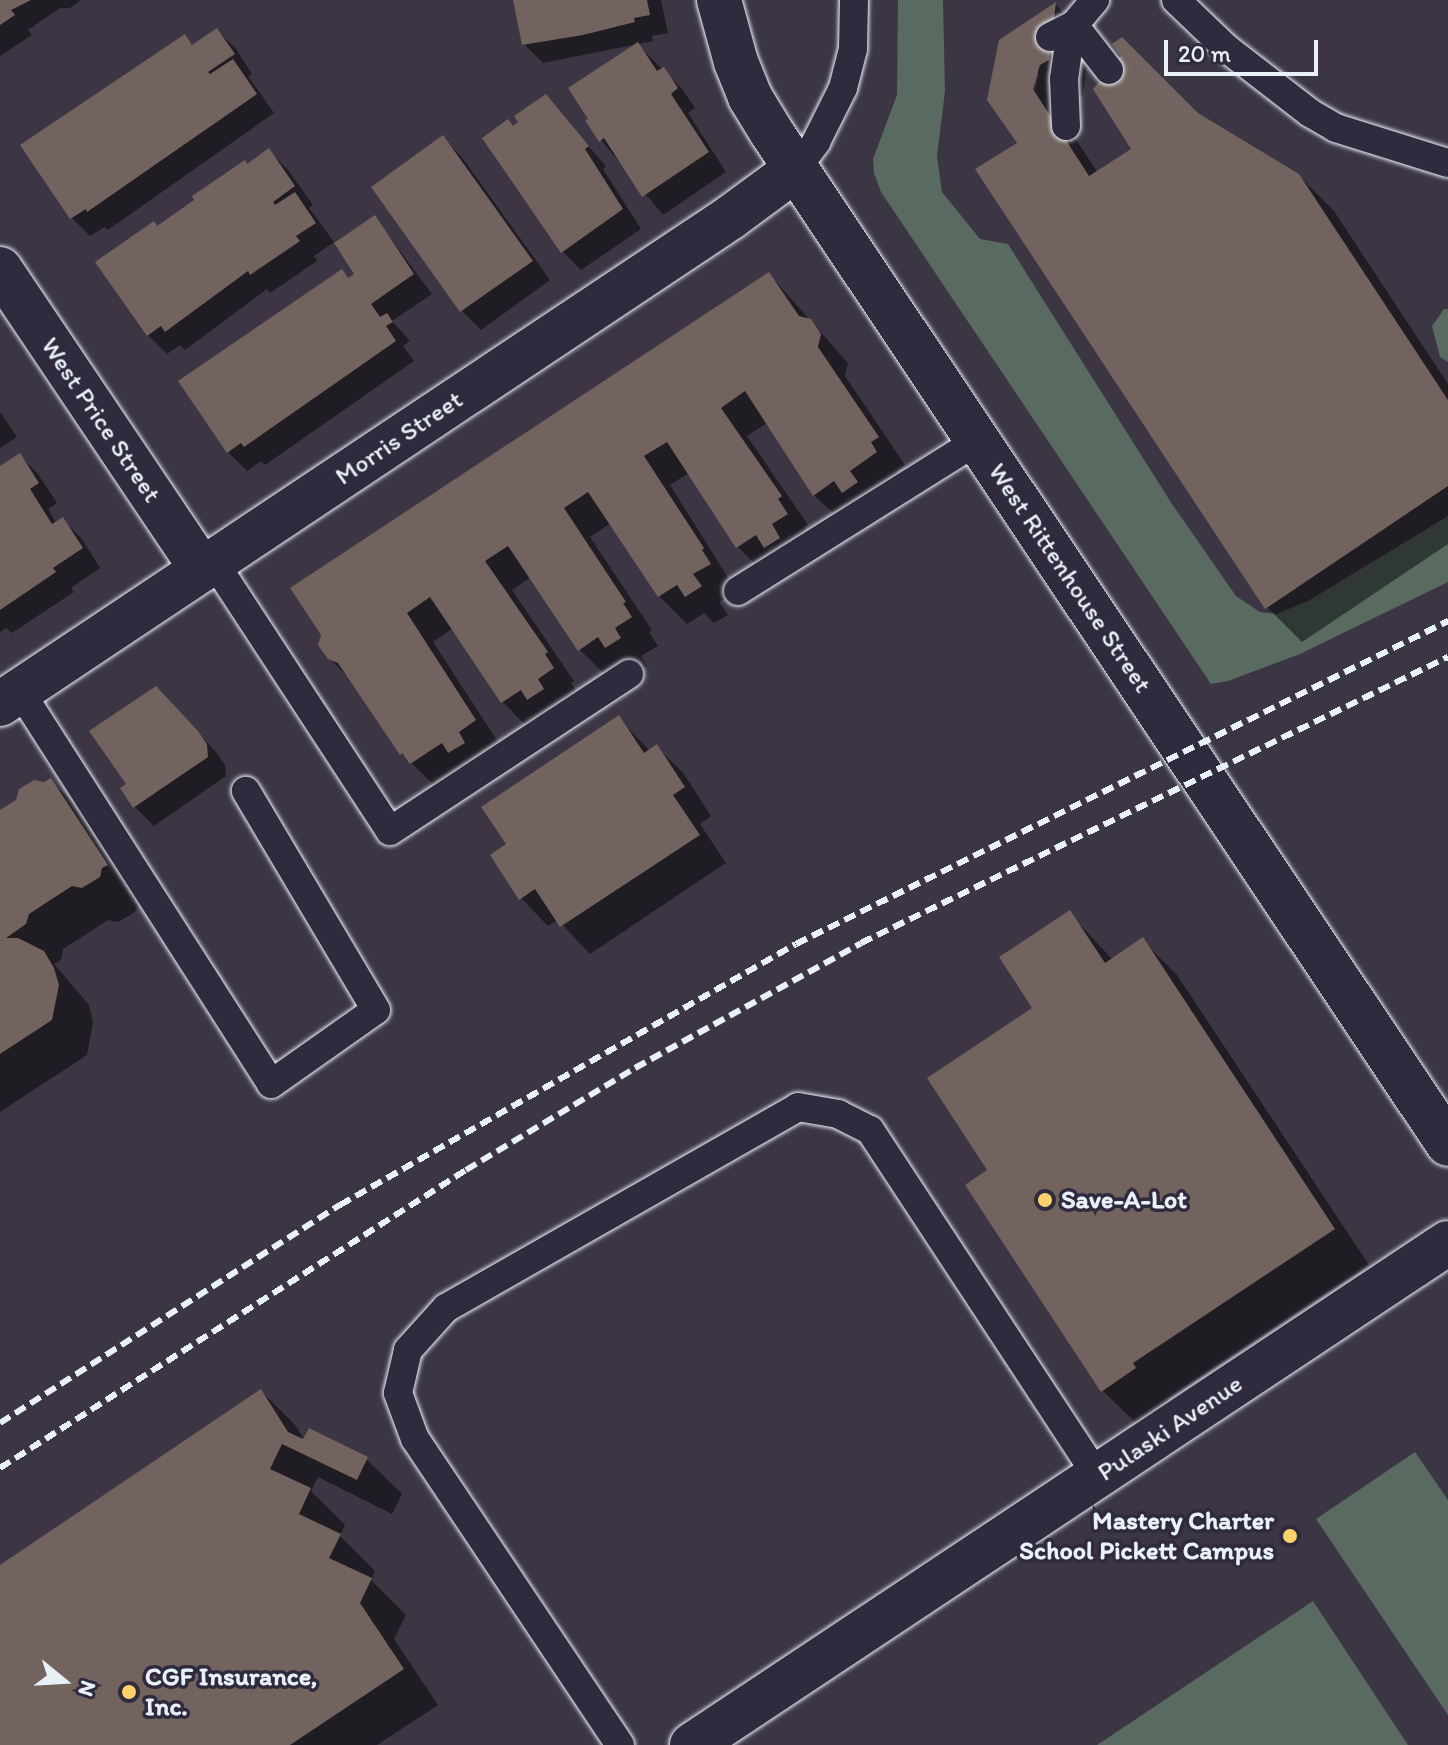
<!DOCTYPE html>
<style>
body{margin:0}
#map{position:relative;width:1448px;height:1745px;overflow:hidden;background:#3c3544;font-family:Itim,sans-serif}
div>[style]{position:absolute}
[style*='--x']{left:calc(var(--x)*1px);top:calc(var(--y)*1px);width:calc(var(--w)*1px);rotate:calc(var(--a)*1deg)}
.green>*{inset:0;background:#596a61}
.shadow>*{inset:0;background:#0007}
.building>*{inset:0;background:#72635f}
.roads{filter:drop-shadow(0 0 2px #e8f1f8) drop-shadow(0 0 2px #e8f1f8)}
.lane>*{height:28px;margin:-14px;padding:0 14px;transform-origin:14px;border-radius:14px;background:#2f2a3d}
.street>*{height:44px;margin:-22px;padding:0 22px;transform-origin:22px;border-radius:22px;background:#2f2a3d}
.secondary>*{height:44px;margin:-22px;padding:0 22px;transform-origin:22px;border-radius:22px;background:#2f2a3d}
.rail>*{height:6px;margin-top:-3px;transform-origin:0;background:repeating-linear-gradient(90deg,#e8f1f8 0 12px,transparent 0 18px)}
.dots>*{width:22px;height:22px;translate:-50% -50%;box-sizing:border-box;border:4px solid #2f2a3d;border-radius:50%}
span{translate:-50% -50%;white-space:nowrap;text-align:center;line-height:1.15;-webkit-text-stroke:7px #2f2a3d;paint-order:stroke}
.street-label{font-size:26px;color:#e8f1f8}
.poi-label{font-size:26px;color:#e8f1f8;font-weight:700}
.left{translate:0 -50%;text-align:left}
.right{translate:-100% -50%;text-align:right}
.north{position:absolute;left:24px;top:1641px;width:80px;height:80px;-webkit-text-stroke:6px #2f2a3d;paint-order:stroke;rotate:108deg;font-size:22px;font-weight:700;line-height:32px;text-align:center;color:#e8f1f8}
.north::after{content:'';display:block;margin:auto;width:28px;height:36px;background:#e8f1f8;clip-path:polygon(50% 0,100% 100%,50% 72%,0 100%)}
.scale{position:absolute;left:1164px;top:40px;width:154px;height:36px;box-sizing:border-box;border:4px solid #e8f1f8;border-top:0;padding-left:10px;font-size:24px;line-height:28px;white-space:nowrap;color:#e8f1f8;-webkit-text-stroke:6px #2f2a3d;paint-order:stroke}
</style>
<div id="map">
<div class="green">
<div style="clip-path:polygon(898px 0,943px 0,945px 91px,937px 156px,942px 192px,980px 239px,1008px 244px,1172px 504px,1236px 596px,1260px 612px,1277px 614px,1308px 601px,1448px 516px,1448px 582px,1300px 654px,1228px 681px,1211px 684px,881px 192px,874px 173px,873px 159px,897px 95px)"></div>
<div style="clip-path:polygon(1444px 309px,1448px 309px,1448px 362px,1440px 357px,1432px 326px)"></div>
<div style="clip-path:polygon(1415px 1452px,1448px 1500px,1448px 1715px,1316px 1519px)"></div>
<div style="clip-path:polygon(1313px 1601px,1408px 1745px,1097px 1745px)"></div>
</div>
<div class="shadow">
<div style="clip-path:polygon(0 0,81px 0,70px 8px,60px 8px,28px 30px,32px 35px,0 56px)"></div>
<div style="clip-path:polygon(515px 0,661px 0,668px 33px,652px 36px,653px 41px,543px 63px,524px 44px)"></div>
<div style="clip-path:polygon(evenodd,1056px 5px,1090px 39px,1083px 95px,1075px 100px,1067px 126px,1098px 173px,1197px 115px,1298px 175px,1334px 211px,1448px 384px,1448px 544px,1302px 642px,1267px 607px,1020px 144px,989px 100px,1056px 5px,1035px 74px,1039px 74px,1033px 95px,1030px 94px,1035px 74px)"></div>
<div style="clip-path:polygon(217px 30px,236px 49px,252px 74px,248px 76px,274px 113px,108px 230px,105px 227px,90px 236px,71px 217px,184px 36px,194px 46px)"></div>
<div style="clip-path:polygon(638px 45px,682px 89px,695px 108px,688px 113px,726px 172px,663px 215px,601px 140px)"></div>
<div style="clip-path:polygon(545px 97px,606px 166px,603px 169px,641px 229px,581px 270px,562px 251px,513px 128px)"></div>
<div style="clip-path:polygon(442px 137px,461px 156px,550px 280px,481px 330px,462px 311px,374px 187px)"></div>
<div style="clip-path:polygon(269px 151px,288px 170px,313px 205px,309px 208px,334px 242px,314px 256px,317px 261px,270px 293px,267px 289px,185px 350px,180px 345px,167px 354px,148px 335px,158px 228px)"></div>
<div style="clip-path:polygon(375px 218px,432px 294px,392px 321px,410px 341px,403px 346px,414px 361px,265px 465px,261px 461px,247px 471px,228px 452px,181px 381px,357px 274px)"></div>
<div style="clip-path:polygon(769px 274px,848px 363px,845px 376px,905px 465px,897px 471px,903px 480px,842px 522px,814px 495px,768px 422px,747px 436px,808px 525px,804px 527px,814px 542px,798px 553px,807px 566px,793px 574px,782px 564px,766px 575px,738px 547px,689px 473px,670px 485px,737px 592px,719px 602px,728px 615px,714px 623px,704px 613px,687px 624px,659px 596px,611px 523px,590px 537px,652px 630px,649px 632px,658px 646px,641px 656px,647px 666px,635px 674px,608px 677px,580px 650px,531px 577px,512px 590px,574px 681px,571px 683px,580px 696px,530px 730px,503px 702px,453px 628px,433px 642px,502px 748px,439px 790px,402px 754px,354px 683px,329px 658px)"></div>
<div style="clip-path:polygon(0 412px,17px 437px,0 448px)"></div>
<div style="clip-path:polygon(19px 455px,38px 474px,57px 503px,48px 509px,57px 524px,63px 520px,82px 539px,100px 568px,71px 588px,74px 592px,12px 633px,6px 628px,0 632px,0 468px)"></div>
<div style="clip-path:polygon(175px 707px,216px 752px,225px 765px,226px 776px,154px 826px,135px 807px,129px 784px)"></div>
<div style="clip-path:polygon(618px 718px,650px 751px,657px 747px,684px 774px,711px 816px,700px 824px,726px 863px,590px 954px,558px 920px,548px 926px,521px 898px,508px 845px)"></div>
<div style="clip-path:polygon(50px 780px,86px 815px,141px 900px,135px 912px,118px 922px,108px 920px,63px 949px,61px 960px,54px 964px,89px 1005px,93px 1022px,87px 1055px,0 1112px,0 813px)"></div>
<div style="clip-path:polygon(1069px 913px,1113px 960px,1142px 940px,1177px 975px,1369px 1265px,1167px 1399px,1170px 1404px,1138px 1425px,1102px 1390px,990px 1170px,1035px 1009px)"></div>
<div style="clip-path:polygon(261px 1391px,296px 1426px,305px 1441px,366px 1459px,402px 1494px,392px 1514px,318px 1477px,311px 1491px,345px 1525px,340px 1536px,375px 1571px,371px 1580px,406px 1615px,394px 1639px,438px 1705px,377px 1745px,0 1745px,0 1569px)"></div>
</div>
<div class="building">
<div style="clip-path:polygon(0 0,31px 0,11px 10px,15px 15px,0 25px)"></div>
<div style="clip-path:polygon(513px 0,647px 0,650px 15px,634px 18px,635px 22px,583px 35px,522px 45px)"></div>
<div style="clip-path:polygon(1056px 2px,1049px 60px,1040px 65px,1033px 89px,1089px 176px,1131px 149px,1093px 89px,1121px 56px,1112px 44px,1122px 37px,1198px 113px,1299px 174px,1448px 400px,1448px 486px,1265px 609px,975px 169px,1017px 143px,987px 100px,999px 40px)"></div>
<div style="clip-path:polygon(217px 28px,235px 54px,208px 72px,210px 74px,233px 59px,257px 94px,87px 212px,86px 209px,70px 219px,20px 145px,185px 34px,192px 45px)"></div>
<div style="clip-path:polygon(638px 42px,657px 71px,664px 67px,678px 88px,671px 94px,709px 152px,642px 197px,604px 138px,599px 142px,585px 120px,588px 119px,568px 88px)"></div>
<div style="clip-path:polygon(546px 94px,589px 146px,585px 149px,623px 209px,561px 253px,482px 138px,508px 119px,513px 126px,518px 122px,514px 116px)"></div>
<div style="clip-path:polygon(443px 135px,533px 261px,460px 312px,371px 187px)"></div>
<div style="clip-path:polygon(269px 148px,295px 186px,273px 202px,275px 205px,295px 192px,316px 223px,296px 236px,300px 241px,250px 275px,248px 271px,165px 332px,161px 326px,147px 336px,95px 262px,154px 221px,157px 226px,194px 200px,192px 196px,245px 160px,247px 164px)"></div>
<div style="clip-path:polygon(375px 215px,414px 274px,371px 304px,380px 317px,387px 313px,393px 322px,386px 326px,396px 341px,244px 447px,241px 443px,227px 453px,178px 381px,342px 269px,348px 278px,354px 274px,334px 243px)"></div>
<div style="clip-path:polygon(769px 272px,799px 316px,811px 319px,821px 334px,818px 347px,879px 437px,871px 442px,877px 452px,850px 471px,858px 482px,842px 493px,834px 481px,813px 496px,745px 391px,721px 408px,782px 496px,778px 499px,788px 514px,772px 524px,780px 538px,764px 548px,756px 535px,736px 548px,667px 442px,644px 456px,704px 548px,702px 550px,711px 564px,693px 574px,702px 586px,685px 597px,677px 585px,658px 597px,588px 492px,564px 508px,626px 602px,623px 603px,632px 617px,615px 628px,621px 638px,605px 648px,598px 637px,578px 651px,508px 546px,485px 561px,548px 652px,545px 654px,554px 668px,538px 679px,544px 689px,527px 700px,521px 690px,501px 703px,430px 597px,407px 613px,476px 720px,459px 732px,465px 743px,448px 753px,442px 743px,410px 764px,402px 753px,400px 755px,338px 663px,328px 659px,318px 645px,321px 635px,290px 588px)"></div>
<div style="clip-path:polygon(20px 453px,39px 483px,30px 489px,52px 524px,63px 517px,83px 548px,53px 568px,56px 572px,0 610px,0 466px)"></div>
<div style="clip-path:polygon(156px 686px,198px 731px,207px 744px,208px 757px,133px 808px,120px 788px,126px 784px,89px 731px)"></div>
<div style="clip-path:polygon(619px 715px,644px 753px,657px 744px,685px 787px,673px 795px,700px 835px,560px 927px,535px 889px,519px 900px,490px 855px,506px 844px,481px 807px)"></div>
<div style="clip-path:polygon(51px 778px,108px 865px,102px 868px,100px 877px,82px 888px,72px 886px,29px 914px,26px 924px,6px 938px,18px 938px,44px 951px,54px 968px,59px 985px,52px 1020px,0 1054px,0 810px,16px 800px,19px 789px,34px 780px,44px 782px)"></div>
<div style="clip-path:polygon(1070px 910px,1105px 963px,1143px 937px,1335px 1229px,1133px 1363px,1136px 1368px,1101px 1392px,965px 1185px,987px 1170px,927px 1078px,1032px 1008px,999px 957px)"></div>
<div style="clip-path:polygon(261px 1389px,288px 1432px,303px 1439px,309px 1428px,368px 1457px,357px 1480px,282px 1444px,270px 1469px,311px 1488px,299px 1514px,341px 1534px,329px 1558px,372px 1578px,360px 1603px,404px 1669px,290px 1745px,0 1745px,0 1565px)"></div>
</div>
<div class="roads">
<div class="lane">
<div style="--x:1176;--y:0;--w:69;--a:43.8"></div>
<div style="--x:1226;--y:48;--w:106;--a:37.7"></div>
<div style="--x:1310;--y:113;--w:30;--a:30"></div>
<div style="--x:1336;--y:128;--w:117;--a:17.4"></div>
<div style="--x:1050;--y:37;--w:27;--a:-27"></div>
<div style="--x:1074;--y:25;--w:57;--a:52.1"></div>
<div style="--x:1066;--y:126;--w:47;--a:-92.4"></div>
<div style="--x:1064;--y:79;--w:35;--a:-82"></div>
<div style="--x:1069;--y:44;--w:20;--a:-75"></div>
<div style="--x:1074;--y:25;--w:33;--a:-50"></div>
<div style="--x:796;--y:169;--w:34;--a:-53"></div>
<div style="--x:816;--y:142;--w:60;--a:-63.4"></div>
<div style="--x:843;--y:88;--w:40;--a:-75.6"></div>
<div style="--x:853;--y:49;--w:49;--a:-88.8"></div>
<div style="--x:214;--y:562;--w:321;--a:56.8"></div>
<div style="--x:390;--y:831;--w:286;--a:-33.3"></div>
<div style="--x:738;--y:591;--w:284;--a:-32.1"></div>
<div style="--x:20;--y:691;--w:466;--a:57.4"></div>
<div style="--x:271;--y:1084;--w:128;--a:-35.2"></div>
<div style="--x:376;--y:1010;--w:255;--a:-120.7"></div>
<div style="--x:620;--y:1745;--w:368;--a:-123.8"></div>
<div style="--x:415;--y:1439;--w:49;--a:-110.3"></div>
<div style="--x:398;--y:1393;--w:44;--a:-76.9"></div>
<div style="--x:408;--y:1350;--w:57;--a:-47.9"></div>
<div style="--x:446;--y:1308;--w:405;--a:-29.7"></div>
<div style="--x:798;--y:1107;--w:41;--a:9.9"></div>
<div style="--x:838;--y:1114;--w:36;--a:27"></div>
<div style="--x:870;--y:1130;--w:414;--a:56.7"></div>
</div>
<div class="street">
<div style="--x:0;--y:269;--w:362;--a:56.1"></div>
<div style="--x:0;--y:704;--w:878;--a:-33.67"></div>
<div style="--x:731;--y:217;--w:81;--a:-36.4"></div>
<div style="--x:692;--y:1745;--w:907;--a:-33.59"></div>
</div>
<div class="secondary">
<div style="--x:719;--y:0;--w:64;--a:74.7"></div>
<div style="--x:736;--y:62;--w:38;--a:68"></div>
<div style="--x:750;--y:97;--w:42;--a:58.6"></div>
<div style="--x:772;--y:133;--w:1216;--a:56.23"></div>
</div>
</div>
<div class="rail">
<div style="--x:0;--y:1423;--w:404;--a:-32.7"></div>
<div style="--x:340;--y:1205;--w:525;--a:-29.79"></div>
<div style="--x:796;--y:944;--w:728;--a:-26.35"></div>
<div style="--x:0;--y:1468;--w:553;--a:-32.6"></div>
<div style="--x:466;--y:1170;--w:197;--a:-31.1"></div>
<div style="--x:635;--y:1068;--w:258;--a:-28.9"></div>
<div style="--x:861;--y:943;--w:653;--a:-25.98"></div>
</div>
<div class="dots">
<div style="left:1045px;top:1200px;background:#ffd166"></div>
<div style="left:1290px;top:1536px;background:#ffd166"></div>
<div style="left:129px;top:1692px;background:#ffd166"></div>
</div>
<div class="street-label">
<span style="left:101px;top:420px;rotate:56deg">West Price Street</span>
<span style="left:399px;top:438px;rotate:-34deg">Morris Street</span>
<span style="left:1070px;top:578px;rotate:56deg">West Rittenhouse Street</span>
<span style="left:1170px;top:1428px;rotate:-34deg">Pulaski Avenue</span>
</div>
<div class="poi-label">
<span class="left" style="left:1061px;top:1200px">Save-A-Lot</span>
<span class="right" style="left:1274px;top:1536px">Mastery Charter<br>School Pickett Campus</span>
<span class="left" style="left:145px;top:1692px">CGF Insurance,<br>Inc.</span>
</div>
<div class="north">N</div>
<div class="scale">20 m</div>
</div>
